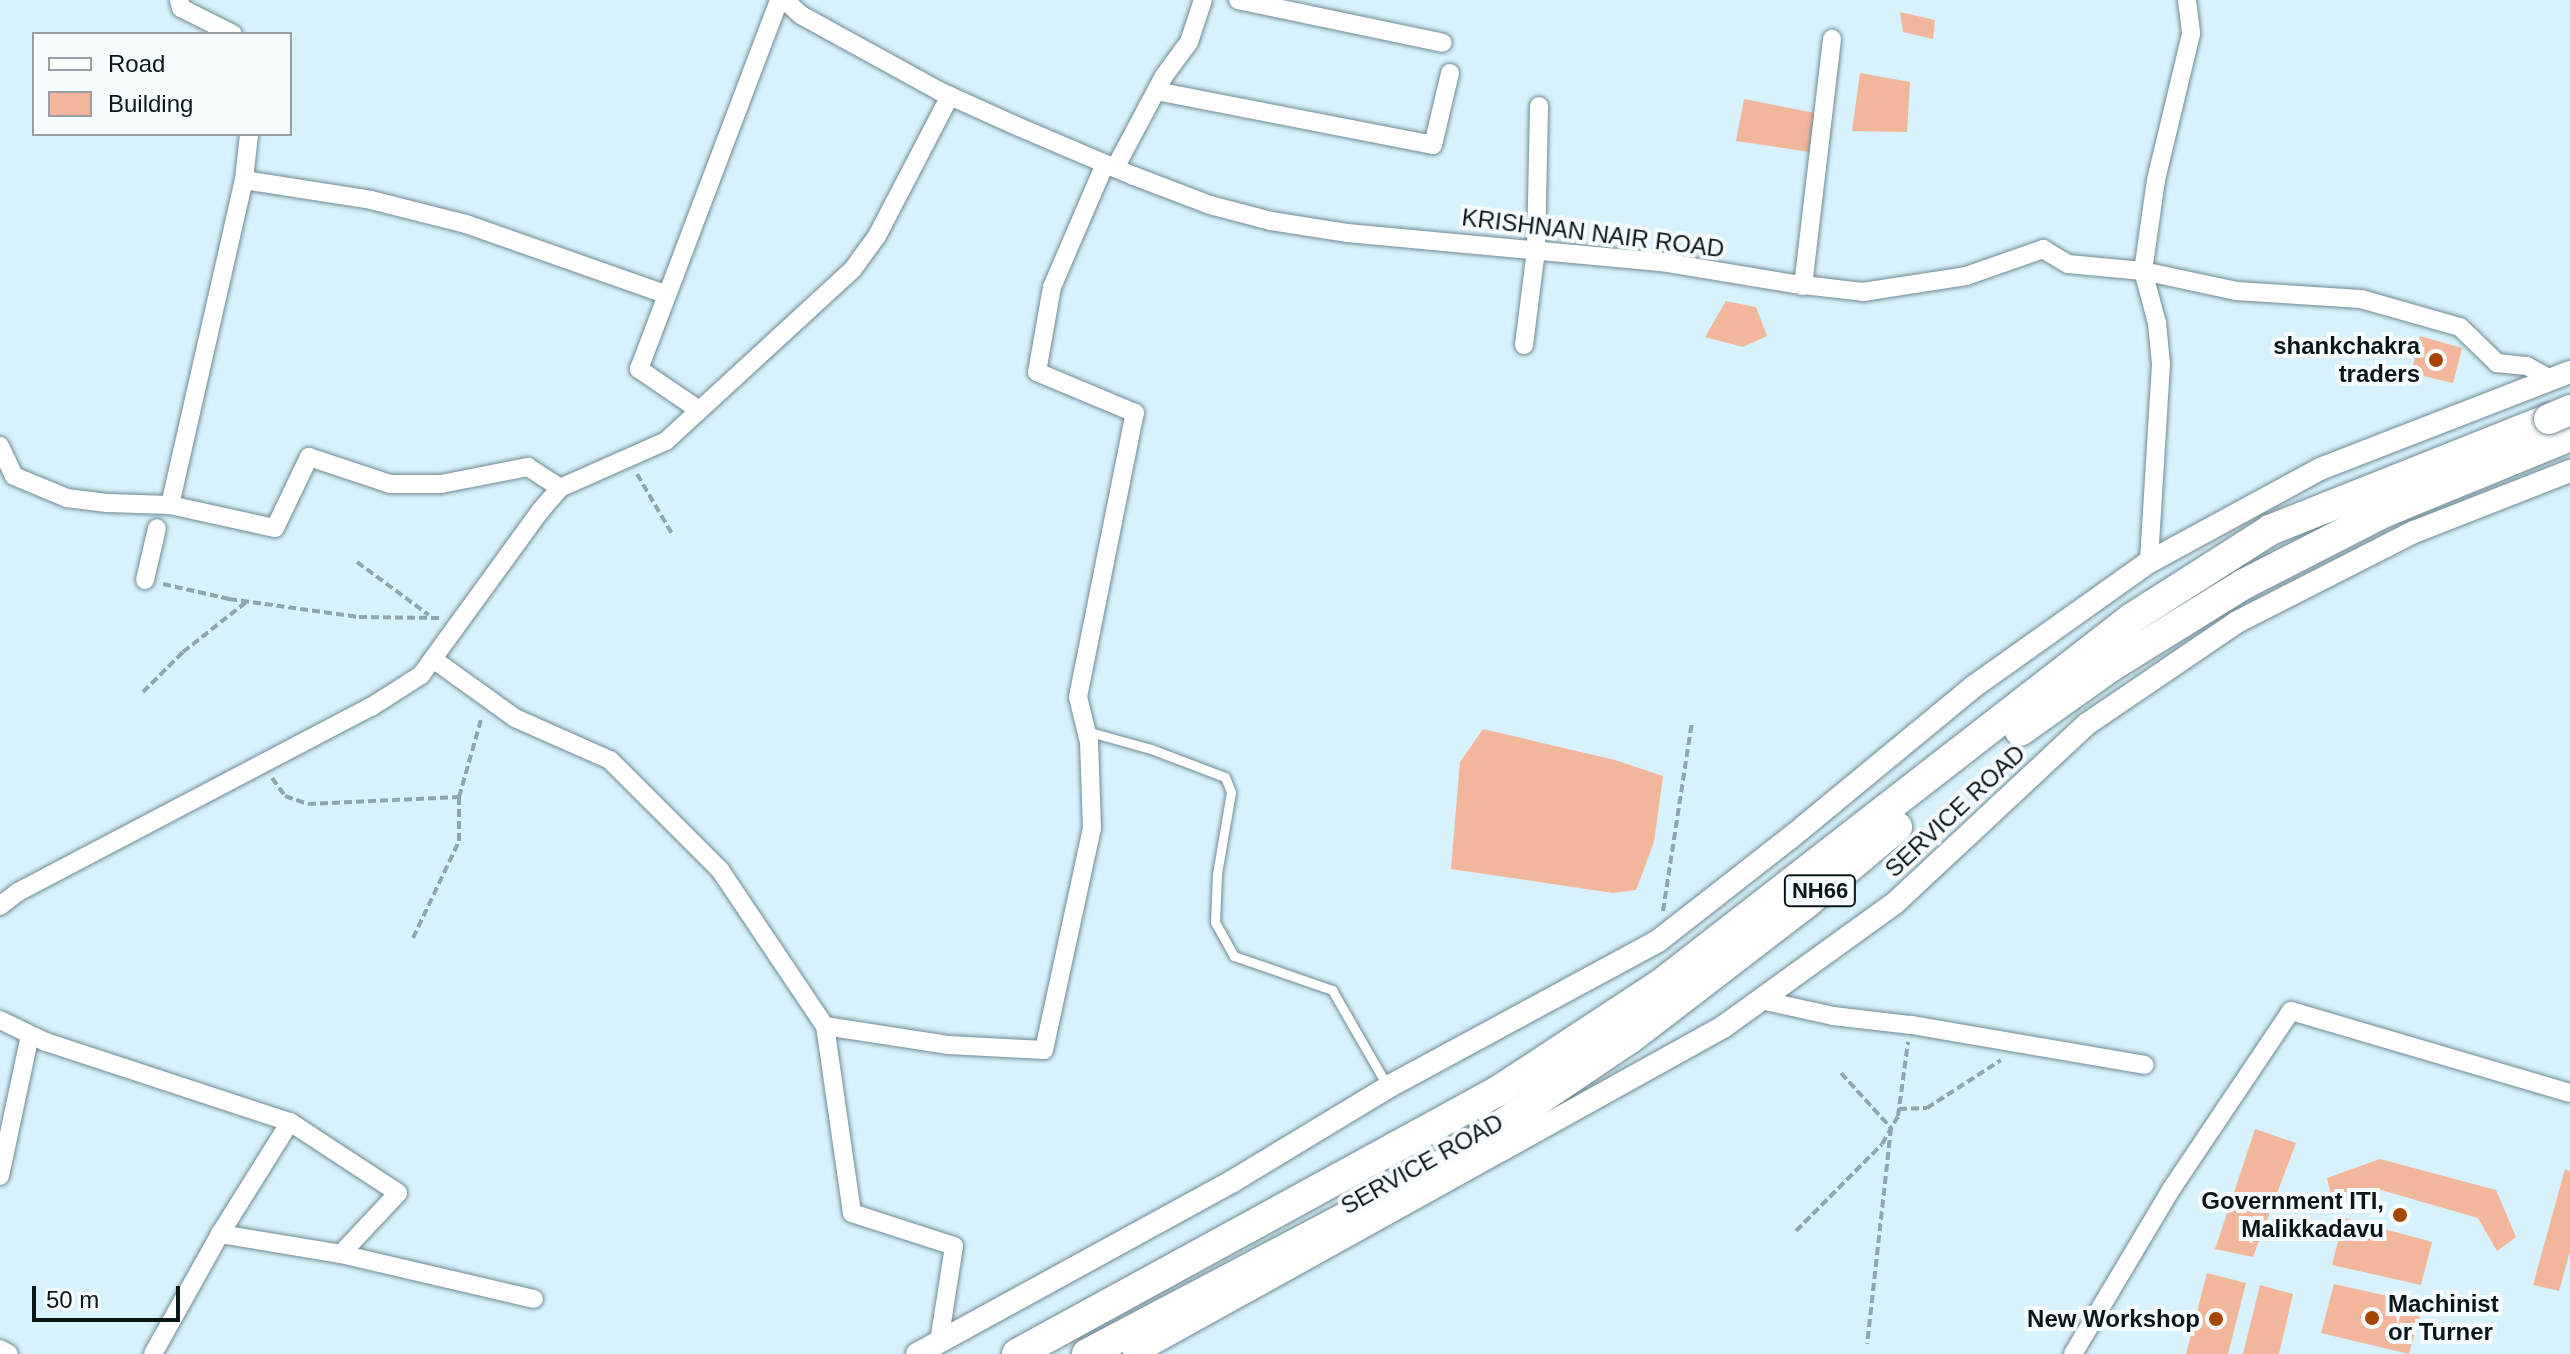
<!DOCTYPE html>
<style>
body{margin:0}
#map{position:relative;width:2570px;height:1354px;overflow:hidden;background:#d7f2fc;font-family:Arial,sans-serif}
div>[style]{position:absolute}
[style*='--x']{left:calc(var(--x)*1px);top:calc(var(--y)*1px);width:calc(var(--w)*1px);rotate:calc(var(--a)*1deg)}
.building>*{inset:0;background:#f2b79b}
.path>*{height:4px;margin-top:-2px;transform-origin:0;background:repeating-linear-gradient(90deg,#90a5ac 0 8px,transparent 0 12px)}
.roads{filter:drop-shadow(0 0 2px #718a93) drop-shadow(0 0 2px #718a93)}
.service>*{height:9px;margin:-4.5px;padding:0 4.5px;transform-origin:4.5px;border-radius:4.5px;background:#fff}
.minor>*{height:18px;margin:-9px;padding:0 9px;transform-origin:9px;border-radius:9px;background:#fff}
.tertiary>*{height:22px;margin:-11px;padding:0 11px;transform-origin:11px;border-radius:11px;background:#fff}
.trunk>*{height:30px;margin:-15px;padding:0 15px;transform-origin:15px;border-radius:15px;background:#fff}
.bridges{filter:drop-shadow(0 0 2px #718a93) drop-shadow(0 0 2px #718a93)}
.trunk-bridge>*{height:30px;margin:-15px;padding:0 15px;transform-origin:15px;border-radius:15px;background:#fff}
.dots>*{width:22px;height:22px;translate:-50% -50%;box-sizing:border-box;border:4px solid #f6fbfd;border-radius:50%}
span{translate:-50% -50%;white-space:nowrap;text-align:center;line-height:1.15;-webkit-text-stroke:8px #f6fbfd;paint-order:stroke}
.shield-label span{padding:2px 6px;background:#f6fbfd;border:2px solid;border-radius:6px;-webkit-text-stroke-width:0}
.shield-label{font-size:22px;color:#0c1619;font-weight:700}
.street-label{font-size:24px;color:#0c1619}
.poi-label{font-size:24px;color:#0c1619;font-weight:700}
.right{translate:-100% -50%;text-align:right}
.left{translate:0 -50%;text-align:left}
.legend{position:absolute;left:32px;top:32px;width:260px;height:104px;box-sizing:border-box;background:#f6fbfd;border:2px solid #989fa2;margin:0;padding:10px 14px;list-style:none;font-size:24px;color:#0c1619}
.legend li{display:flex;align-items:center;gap:16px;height:40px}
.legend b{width:40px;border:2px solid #989fa2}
.scale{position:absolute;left:32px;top:1286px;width:148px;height:36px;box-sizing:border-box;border:4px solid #0c1619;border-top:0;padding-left:10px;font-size:24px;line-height:28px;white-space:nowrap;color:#0c1619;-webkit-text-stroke:6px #f6fbfd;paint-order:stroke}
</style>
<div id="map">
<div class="building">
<div style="clip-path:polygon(1900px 12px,1935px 20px,1933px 39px,1903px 32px)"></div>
<div style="clip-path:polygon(1860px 73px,1910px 82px,1907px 132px,1852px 131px)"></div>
<div style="clip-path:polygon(1744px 99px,1815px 113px,1810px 152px,1736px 141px)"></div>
<div style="clip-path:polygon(1726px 301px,1756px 307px,1767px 336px,1743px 347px,1705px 337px)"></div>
<div style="clip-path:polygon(2420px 336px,2462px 348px,2453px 383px,2411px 373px)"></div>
<div style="clip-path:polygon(1483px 729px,1615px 760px,1663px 776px,1654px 842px,1636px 890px,1613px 893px,1451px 869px,1460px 762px)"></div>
<div style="clip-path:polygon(2255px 1129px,2296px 1143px,2253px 1257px,2215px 1249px)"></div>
<div style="clip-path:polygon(2380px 1159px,2496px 1190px,2516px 1237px,2497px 1251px,2478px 1218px,2374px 1188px,2334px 1210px,2327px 1178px)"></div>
<div style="clip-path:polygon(2565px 1169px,2570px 1171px,2570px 1251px,2559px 1291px,2533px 1285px)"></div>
<div style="clip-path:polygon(2344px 1218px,2432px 1242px,2421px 1285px,2332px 1265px)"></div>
<div style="clip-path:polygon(2207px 1273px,2246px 1283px,2228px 1354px,2186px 1354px)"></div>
<div style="clip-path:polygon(2334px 1284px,2423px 1304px,2409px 1354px,2321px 1333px)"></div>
<div style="clip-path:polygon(2260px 1285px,2293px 1294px,2279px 1354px,2243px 1354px)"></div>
</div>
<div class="path">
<div style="--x:637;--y:474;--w:69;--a:59.7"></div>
<div style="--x:357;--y:562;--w:89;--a:36.4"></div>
<div style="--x:163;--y:584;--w:68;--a:12.8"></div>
<div style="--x:229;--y:599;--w:131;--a:7.9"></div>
<div style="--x:359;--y:617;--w:80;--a:0.7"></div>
<div style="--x:143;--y:692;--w:57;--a:-45"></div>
<div style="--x:183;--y:652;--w:80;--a:-38.4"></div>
<div style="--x:272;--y:778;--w:22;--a:54"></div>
<div style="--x:285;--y:796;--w:24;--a:19"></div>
<div style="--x:308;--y:804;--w:151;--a:-2.7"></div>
<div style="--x:459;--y:797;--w:84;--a:-74.1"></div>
<div style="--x:1663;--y:911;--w:191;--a:-81.3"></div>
<div style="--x:413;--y:938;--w:107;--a:-64.6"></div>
<div style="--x:459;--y:841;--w:44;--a:-90"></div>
<div style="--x:1841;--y:1073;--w:74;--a:47.7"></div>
<div style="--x:1891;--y:1128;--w:217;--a:96.3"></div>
<div style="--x:1899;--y:1109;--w:28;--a:-2"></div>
<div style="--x:1927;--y:1108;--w:88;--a:-33"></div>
<div style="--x:1796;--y:1231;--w:122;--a:-45.3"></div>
<div style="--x:1882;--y:1144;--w:32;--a:-60"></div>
<div style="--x:1898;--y:1116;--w:75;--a:-82.3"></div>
</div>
<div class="roads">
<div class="service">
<div style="--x:1086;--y:731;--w:67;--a:15.5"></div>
<div style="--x:1151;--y:749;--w:79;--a:20.7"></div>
<div style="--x:1225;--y:777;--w:16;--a:68"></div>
<div style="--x:1231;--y:792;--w:83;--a:99.7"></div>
<div style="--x:1217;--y:874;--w:48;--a:92.4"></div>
<div style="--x:1215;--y:922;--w:39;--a:61"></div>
<div style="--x:1234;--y:956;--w:104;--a:19.1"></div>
<div style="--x:1332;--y:990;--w:112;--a:60"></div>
</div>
<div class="minor">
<div style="--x:179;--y:0;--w:8;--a:76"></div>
<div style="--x:181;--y:8;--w:58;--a:26.6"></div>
<div style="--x:784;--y:0;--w:23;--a:41"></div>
<div style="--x:801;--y:15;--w:158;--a:28.8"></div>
<div style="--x:939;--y:91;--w:80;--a:24.3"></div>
<div style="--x:1012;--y:124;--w:133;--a:23.1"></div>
<div style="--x:1134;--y:176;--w:81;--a:20.9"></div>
<div style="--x:1210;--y:205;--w:63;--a:14.7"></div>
<div style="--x:1271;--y:221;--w:78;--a:8.9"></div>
<div style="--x:1348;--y:233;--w:315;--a:5.3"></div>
<div style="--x:1662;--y:262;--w:135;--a:9.4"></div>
<div style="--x:1795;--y:284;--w:68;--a:6.7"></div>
<div style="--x:1863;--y:292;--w:104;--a:-8.8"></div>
<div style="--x:1966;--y:276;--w:82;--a:-19.3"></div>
<div style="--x:2043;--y:249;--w:29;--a:31"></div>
<div style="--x:2068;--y:264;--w:75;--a:5.3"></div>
<div style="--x:2143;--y:271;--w:54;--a:74.9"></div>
<div style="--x:2157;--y:323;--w:41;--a:84.4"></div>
<div style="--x:2161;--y:364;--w:198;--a:93.5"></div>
<div style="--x:1238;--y:0;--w:209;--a:11.8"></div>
<div style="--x:2187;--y:0;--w:34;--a:83"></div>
<div style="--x:2191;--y:34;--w:150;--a:103.5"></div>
<div style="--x:2156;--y:180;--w:92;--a:98.1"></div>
<div style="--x:2143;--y:271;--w:95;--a:12.1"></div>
<div style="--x:2236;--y:291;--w:125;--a:3.7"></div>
<div style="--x:2361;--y:299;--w:103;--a:15.8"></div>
<div style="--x:2460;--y:327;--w:52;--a:44.2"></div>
<div style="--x:2497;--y:363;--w:30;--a:6"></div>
<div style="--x:2527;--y:366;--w:29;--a:29"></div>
<div style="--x:1156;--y:91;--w:282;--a:11"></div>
<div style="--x:1433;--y:145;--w:74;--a:-76.7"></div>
<div style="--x:249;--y:134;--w:46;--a:96.2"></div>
<div style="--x:244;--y:180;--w:129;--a:8.9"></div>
<div style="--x:371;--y:200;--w:98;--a:14.2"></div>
<div style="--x:466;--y:224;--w:211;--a:19.4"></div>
<div style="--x:1115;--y:168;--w:104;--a:-62"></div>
<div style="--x:1164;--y:76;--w:42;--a:-53.7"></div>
<div style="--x:1189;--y:42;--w:44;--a:-71.6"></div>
<div style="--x:1803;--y:286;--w:249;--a:-83.3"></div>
<div style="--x:1524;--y:345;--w:96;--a:-82.8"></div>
<div style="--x:1536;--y:250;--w:144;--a:-88.8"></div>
<div style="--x:699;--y:410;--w:73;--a:-145.7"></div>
<div style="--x:639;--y:369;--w:395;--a:-69.2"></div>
<div style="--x:0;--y:446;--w:33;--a:65"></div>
<div style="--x:14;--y:476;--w:57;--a:22.5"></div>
<div style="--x:67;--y:498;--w:40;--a:7.1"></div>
<div style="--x:107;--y:503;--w:63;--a:1.8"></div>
<div style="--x:170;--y:505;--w:333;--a:-77.2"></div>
<div style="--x:170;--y:505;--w:107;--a:12.4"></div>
<div style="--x:275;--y:528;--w:79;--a:-64.4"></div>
<div style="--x:309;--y:457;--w:85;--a:18.4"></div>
<div style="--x:390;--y:484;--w:51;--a:0"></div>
<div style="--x:441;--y:484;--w:89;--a:-11.1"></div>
<div style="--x:528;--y:467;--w:38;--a:33"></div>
<div style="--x:145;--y:580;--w:53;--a:-77"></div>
<div style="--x:433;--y:659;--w:101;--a:35.7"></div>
<div style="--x:515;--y:718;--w:104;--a:23.9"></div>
<div style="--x:610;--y:760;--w:156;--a:45"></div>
<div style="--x:720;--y:870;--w:188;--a:56.1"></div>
<div style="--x:0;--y:906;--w:23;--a:-38"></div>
<div style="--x:18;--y:892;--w:399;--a:-27.7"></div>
<div style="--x:371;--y:707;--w:59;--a:-32.6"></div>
<div style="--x:421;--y:675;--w:204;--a:-54"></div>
<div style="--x:541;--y:510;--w:29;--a:-49"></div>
<div style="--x:560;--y:488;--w:116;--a:-23.9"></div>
<div style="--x:666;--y:441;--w:254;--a:-42.6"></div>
<div style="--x:853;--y:269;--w:41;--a:-54"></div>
<div style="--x:877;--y:236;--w:158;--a:-62.5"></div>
<div style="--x:1761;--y:1000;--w:74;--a:12.5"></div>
<div style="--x:1833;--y:1016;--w:79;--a:6.6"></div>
<div style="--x:1911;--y:1025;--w:237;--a:9.7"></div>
<div style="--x:0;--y:1020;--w:51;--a:25.6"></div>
<div style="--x:46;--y:1042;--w:257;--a:18.2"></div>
<div style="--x:290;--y:1122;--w:129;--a:33.3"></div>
<div style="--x:398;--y:1193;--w:83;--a:133.1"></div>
<div style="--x:341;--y:1254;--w:123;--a:-170.6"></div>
<div style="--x:220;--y:1234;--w:137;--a:119.2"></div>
<div style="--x:0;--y:1176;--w:144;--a:-78"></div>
<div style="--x:220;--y:1234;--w:132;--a:-58"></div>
<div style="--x:341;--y:1254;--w:198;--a:13.1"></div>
<div style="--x:939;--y:1342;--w:97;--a:-81.1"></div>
<div style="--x:954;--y:1246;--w:107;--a:-162.1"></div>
<div style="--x:852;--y:1213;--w:189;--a:-98.2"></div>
<div style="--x:825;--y:1026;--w:124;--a:8.8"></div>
<div style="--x:948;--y:1045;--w:96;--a:3"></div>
<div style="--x:1044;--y:1050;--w:227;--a:-77.8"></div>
<div style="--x:1092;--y:828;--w:86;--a:-92"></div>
<div style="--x:1089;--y:742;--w:46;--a:-103.7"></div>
<div style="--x:1078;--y:697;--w:290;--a:-78.7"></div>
<div style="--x:1135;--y:413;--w:106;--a:-157.3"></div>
<div style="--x:1037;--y:372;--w:86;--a:-80"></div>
<div style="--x:1052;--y:287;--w:134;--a:-66.7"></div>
<div style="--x:0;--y:1349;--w:10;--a:29"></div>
<div style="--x:2073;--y:1354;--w:193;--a:-59.2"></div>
<div style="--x:2172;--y:1188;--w:213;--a:-56.1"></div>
<div style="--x:2291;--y:1011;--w:291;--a:16.4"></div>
</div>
<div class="tertiary">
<div style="--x:917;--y:1354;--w:360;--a:-28.7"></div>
<div style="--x:1233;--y:1181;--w:181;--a:-31.2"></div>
<div style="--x:1388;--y:1087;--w:307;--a:-28.4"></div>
<div style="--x:1658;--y:941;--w:167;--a:-38"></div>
<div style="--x:1790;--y:838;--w:237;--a:-39.5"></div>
<div style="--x:1973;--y:687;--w:216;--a:-35.4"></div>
<div style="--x:2149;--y:562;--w:195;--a:-28.5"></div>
<div style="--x:2320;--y:469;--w:268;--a:-21.2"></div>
<div style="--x:1134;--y:1354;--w:674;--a:-29.04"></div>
<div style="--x:1723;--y:1027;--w:212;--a:-35.8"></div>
<div style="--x:1895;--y:903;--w:262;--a:-43"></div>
<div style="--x:2087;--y:724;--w:181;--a:-34.2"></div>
<div style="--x:2237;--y:622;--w:199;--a:-27"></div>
<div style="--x:2414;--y:532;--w:168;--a:-21.4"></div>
</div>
<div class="trunk">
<div style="--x:2020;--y:731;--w:110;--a:-35.4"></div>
<div style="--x:2110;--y:667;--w:158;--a:-31.8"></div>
<div style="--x:2244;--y:584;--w:158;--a:-27.1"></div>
<div style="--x:2385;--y:512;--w:200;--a:-22.3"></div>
<div style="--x:1017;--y:1354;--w:548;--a:-28.67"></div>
<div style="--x:1498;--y:1091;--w:195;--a:-33.3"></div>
<div style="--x:1661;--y:984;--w:596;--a:-37.85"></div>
<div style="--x:2132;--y:618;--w:164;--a:-32.5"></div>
<div style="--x:2270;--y:530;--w:300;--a:-21.7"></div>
<div style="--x:1087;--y:1354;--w:388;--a:-27.8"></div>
<div style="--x:1430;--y:1173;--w:240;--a:-34"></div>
<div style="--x:1629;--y:1039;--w:222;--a:-37.5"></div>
<div style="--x:1805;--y:904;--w:120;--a:-39.9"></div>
</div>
</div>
<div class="bridges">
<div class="trunk-bridge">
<div style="--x:2549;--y:419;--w:23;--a:-23"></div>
</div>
</div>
<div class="dots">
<div style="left:2436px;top:360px;background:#a74600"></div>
<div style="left:2400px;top:1215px;background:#a74600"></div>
<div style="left:2372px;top:1318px;background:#a74600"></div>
<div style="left:2216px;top:1319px;background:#a74600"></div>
</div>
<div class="shield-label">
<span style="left:1820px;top:891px">NH66</span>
</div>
<div class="street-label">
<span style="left:1593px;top:233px;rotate:7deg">KRISHNAN NAIR ROAD</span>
<span style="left:1955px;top:811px;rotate:-43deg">SERVICE ROAD</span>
<span style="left:1422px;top:1164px;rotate:-29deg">SERVICE ROAD</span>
</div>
<div class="poi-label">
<span class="right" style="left:2420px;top:360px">shankchakra<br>traders</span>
<span class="right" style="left:2384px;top:1215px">Government ITI,<br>Malikkadavu</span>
<span class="left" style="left:2388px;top:1318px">Machinist<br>or Turner</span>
<span class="right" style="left:2200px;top:1319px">New Workshop</span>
</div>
<ul class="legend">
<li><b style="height:10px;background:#fff"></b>Road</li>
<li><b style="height:22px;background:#f2b79b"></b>Building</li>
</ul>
<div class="scale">50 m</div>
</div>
